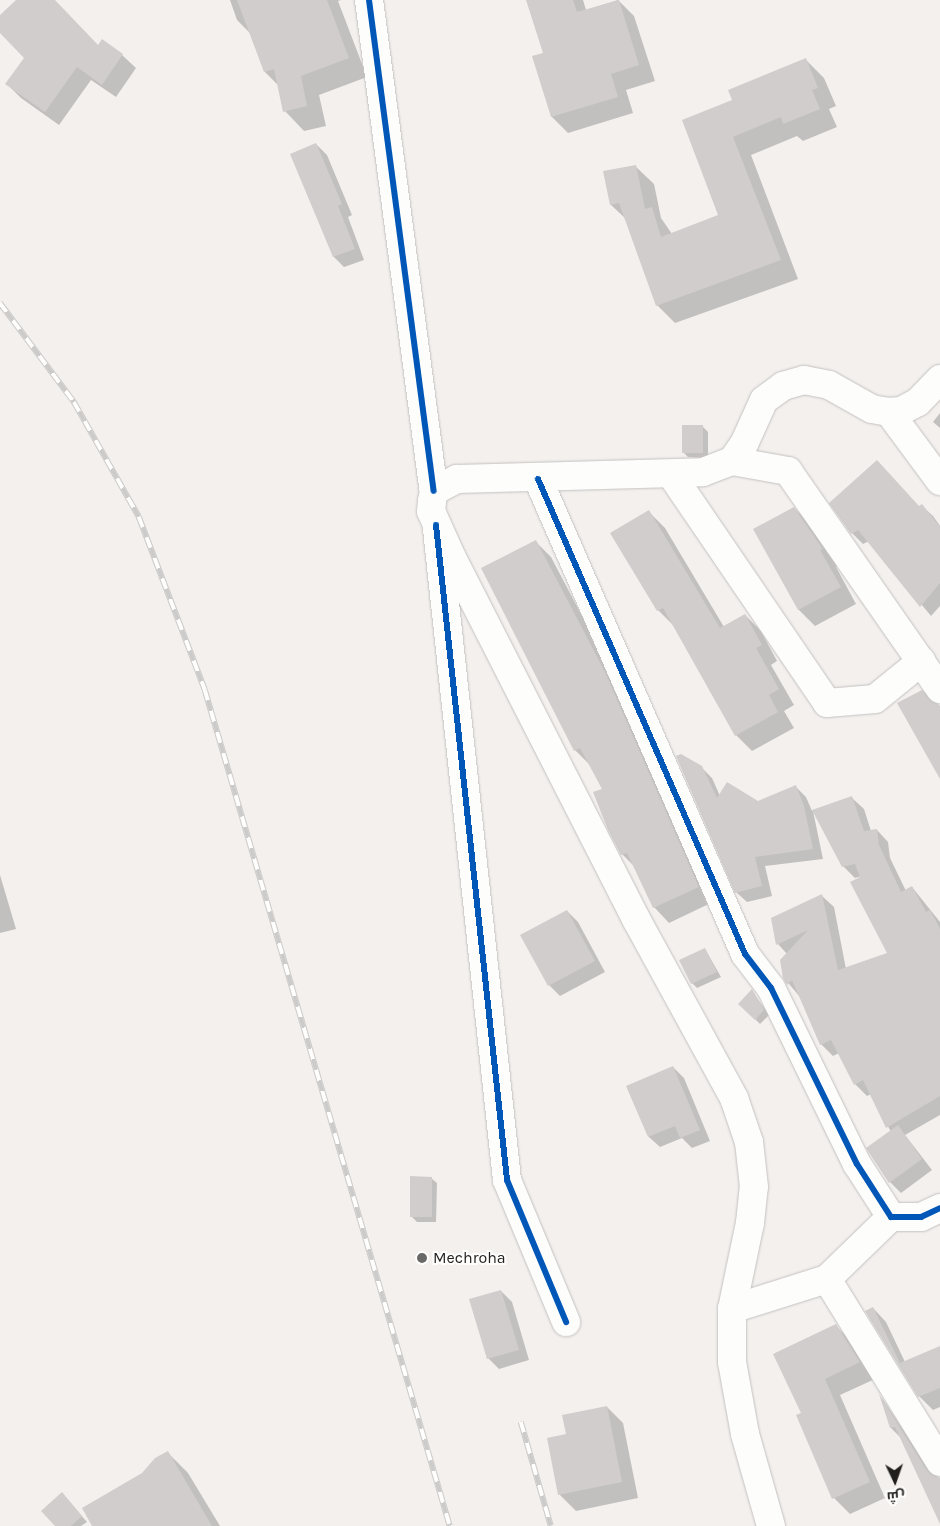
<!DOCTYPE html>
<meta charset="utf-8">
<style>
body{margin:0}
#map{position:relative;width:940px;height:1526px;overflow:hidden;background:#f3f0ee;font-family:Karla,Cairo,sans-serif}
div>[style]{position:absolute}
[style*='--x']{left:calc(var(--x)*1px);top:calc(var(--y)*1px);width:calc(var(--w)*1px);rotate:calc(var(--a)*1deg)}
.shadow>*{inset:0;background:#0003}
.building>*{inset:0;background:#d0cdcc}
.roads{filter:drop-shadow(0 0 1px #c4c1c0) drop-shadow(0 0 1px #c4c1c0)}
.street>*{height:28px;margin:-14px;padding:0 14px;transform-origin:14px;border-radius:14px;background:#fdfdfc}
.secondary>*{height:28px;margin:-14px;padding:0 14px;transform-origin:14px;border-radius:14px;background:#fdfdfc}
.rail>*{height:5.5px;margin-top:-2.75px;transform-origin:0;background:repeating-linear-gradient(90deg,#fffefd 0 11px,#cccbca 0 22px);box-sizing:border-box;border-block:1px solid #cccbca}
.cycleway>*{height:6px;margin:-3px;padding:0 3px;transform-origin:3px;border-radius:3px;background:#0057b8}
.dots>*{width:14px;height:14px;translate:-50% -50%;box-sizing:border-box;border:2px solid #fffefd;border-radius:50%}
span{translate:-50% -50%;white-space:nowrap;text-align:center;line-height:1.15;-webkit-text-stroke:4px #fffefd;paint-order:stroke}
.poi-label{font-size:16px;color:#211f1d}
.left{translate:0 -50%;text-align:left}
.north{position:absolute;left:870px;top:1456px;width:50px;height:50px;-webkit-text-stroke:4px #fffefd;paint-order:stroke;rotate:177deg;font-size:14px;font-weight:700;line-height:20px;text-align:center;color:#211f1d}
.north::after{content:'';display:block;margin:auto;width:18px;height:22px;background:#211f1d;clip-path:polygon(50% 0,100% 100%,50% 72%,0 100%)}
</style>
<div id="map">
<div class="shadow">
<div style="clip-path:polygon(18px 0,54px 0,99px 47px,122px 55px,136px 68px,116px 97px,91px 80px,59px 125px,21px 98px,7px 84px,26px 58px,0 31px,0 17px)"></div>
<div style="clip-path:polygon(230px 0,341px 0,338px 1px,367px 77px,319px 95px,326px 126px,304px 131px,285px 111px,279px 86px,265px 72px,251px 34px,237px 20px)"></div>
<div style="clip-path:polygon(528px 0,583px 0,586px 10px,618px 0,634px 16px,655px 81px,626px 90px,633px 113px,568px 133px,552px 117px,534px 57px,544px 53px)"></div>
<div style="clip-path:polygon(806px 60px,824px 78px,836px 106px,829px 109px,837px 127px,803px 141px,797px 136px,751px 155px,798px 279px,675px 323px,657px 305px,626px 219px,611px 205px,635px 166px,654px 184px,661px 218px,672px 234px,720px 215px,734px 101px)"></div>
<div style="clip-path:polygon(316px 144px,327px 155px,352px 215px,348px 217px,364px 260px,344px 267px,334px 257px)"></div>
<div style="clip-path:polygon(940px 413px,940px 428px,933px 422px)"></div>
<div style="clip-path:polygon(703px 427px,708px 432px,708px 458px,688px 457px,683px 452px)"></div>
<div style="clip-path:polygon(831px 503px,922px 506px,933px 516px,940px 526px,940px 606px,931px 616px,869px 541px,863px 544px,852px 533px)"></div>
<div style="clip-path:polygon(794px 508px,810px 524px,838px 565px,836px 567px,856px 604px,815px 626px,799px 610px,755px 530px)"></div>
<div style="clip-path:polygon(649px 512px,665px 528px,724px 627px,745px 615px,761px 631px,777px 661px,771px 665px,794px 705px,784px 711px,794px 728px,752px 751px,736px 735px,674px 626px,658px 610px)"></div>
<div style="clip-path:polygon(536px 542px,551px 557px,621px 690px,713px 902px,669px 923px,654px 907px,635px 867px,622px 854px,603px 790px,590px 765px,575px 750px)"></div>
<div style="clip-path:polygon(701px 767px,712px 778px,720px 796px,758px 802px,796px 787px,806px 797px,812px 811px,852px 798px,864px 809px,871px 831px,877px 830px,888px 842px,890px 858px,906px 891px,912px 887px,940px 922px,940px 1115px,905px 1135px,932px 1170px,901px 1193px,890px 1182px,891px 1132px,871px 1094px,867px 1096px,855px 1084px,839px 1053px,833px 1056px,821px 1044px,800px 997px,784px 978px,787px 954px,778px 944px,822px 896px,834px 907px,846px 969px,889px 953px,862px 876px,855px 878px,843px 866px,813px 811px,823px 859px,765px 866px,772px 896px,747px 902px,736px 892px)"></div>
<div style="clip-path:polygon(0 875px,16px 929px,0 933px)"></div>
<div style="clip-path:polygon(567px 911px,578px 922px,605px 972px,560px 996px,549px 985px)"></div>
<div style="clip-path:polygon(705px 949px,721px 977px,697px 988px,692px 983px)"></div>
<div style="clip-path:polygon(752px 991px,769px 1015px,760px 1024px,740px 1004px)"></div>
<div style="clip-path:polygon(673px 1067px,684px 1078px,710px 1141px,692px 1148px,682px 1138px,660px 1147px,649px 1137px,628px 1086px)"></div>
<div style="clip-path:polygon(431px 1178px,437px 1183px,436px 1222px,417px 1222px,412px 1217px)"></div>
<div style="clip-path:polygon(501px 1291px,512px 1302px,529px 1360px,499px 1369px,488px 1358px)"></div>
<div style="clip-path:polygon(873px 1308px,886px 1322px,905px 1362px,940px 1347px,940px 1407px,933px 1410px,919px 1396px,867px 1311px)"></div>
<div style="clip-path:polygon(836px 1326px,852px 1342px,875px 1379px,840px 1395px,885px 1498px,850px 1514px,834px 1498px,802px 1414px)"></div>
<div style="clip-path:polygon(882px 1398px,933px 1475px,940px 1479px,940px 1521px,901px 1438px,891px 1428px)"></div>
<div style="clip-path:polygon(607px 1407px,623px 1423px,638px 1498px,576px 1511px,560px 1495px,548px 1439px,568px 1435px)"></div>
<div style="clip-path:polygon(168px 1453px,188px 1473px,220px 1526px,94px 1526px)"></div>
<div style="clip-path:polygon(67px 1499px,87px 1522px,81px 1526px,56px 1526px)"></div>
</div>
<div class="building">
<div style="clip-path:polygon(16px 0,55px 0,98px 45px,102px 39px,123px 54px,102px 85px,77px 67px,45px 112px,5px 84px,24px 58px,0 33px,0 15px)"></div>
<div style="clip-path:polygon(237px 0,327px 0,349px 58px,301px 76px,307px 106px,283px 112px,274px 69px,264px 72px)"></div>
<div style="clip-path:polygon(526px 0,573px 0,577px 12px,619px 0,639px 65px,611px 74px,618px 97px,551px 117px,532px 56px,543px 53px)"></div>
<div style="clip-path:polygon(806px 58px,818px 88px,812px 90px,820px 109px,783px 124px,781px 117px,733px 137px,781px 260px,656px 306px,619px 203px,610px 205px,603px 171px,636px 165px,645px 209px,652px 207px,661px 237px,718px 215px,682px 120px,732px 100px,728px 90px)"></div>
<div style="clip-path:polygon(316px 143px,342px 204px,338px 206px,355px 249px,333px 257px,290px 154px)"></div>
<div style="clip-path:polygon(682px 425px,703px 425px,703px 453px,682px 453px)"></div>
<div style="clip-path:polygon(877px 460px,919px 506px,922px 504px,940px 527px,940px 583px,920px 607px,858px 530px,851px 534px,829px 503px)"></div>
<div style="clip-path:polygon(794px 507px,823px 549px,820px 550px,841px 587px,798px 610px,753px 529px)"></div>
<div style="clip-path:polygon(649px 510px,720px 628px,745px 614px,762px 645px,756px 648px,779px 689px,769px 695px,778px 712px,735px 736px,663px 608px,657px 611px,610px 533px)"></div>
<div style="clip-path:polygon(536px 540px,606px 674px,699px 887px,653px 908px,627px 853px,621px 855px,608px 830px,593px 792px,602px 789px,580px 748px,574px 751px,481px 568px)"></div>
<div style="clip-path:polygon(922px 690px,940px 706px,940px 779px,897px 703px)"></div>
<div style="clip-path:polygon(681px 754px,702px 766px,717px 798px,727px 782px,758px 801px,796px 785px,804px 806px,813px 849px,755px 857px,762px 886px,735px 893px,676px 756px)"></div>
<div style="clip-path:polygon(852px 796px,864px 831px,877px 829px,879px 845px,901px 892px,912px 886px,926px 912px,930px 910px,940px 929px,940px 1096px,886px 1128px,863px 1080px,854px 1085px,831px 1040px,820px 1045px,792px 980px,787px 985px,783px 978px,780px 960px,808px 930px,776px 945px,771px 918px,822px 894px,838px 970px,887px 953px,850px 882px,860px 877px,855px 864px,842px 867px,812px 810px)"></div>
<div style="clip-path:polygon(567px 910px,595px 961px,548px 986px,520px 935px)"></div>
<div style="clip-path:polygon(705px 948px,717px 972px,691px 984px,679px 960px)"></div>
<div style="clip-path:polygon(752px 989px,764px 1010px,755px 1020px,738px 1004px)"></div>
<div style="clip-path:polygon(673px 1066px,700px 1130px,680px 1138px,675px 1126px,648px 1137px,626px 1086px)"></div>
<div style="clip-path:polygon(898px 1125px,922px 1159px,889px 1183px,866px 1148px)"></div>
<div style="clip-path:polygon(410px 1176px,432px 1177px,432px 1217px,410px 1217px)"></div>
<div style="clip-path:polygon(501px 1290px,519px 1350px,487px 1359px,469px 1299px)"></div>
<div style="clip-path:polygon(873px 1307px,900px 1363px,940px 1346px,940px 1388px,918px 1397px,865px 1311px)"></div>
<div style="clip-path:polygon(836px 1324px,860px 1362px,825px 1379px,870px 1482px,832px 1499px,796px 1415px,801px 1413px,773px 1354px)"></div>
<div style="clip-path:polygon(879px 1394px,927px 1470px,940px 1478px,940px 1524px,895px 1427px,890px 1428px)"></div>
<div style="clip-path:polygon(607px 1406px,622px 1482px,558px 1495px,547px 1438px,566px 1434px,562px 1415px)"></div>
<div style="clip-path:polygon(168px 1451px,212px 1526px,92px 1526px,82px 1508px,142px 1473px,155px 1458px)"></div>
<div style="clip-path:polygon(62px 1492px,82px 1516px,71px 1526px,55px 1526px,41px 1511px)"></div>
</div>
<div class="roads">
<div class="street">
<div style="--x:369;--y:0;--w:495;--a:82.5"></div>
<div style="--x:889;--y:412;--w:86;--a:53.5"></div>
<div style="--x:732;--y:461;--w:57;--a:10.1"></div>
<div style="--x:788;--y:471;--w:266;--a:55.1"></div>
<div style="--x:671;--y:474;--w:277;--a:55.7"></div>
<div style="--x:827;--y:703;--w:48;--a:-4.8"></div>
<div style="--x:875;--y:699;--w:60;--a:-39"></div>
<div style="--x:538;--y:479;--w:518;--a:66.45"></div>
<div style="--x:745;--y:954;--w:43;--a:52.6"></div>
<div style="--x:771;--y:988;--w:196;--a:64"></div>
<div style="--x:857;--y:1164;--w:63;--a:57.3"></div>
<div style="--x:891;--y:1217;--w:30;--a:0"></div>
<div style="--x:921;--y:1217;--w:21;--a:-25"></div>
<div style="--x:437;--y:529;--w:655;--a:83.86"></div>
<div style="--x:507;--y:1180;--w:154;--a:67.4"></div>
<div style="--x:827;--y:1279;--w:215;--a:58.3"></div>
<div style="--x:732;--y:1309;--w:100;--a:-17.5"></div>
<div style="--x:827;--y:1279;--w:89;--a:-44.1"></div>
</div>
<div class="secondary">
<div style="--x:771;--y:1526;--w:96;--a:-105.8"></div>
<div style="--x:745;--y:1434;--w:73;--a:-100.2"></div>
<div style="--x:732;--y:1362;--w:53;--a:-90"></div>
<div style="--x:732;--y:1309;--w:88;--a:-78.2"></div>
<div style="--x:750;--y:1223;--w:36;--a:-84"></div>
<div style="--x:754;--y:1187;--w:45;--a:-96.3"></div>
<div style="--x:749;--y:1142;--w:46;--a:-108.8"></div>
<div style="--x:734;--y:1098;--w:204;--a:-118.7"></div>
<div style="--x:636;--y:919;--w:405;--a:-117"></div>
<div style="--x:452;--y:558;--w:51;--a:-114.1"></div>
<div style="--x:431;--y:511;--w:10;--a:-84"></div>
<div style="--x:432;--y:501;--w:10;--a:-79"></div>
<div style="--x:434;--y:491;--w:26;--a:-28"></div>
<div style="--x:457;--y:479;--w:246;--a:-1.6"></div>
<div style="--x:703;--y:472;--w:31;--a:-21"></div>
<div style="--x:732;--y:461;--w:21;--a:-55"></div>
<div style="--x:744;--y:444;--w:48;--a:-65.6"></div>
<div style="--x:764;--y:400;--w:24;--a:-36"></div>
<div style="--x:783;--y:386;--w:22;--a:-16"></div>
<div style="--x:804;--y:380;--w:25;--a:11"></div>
<div style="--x:829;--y:385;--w:49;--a:29.2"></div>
<div style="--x:872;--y:409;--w:17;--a:10"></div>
<div style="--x:889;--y:412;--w:12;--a:-5"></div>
<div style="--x:901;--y:411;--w:19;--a:-28"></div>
<div style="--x:918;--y:402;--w:32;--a:-46"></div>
</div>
</div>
<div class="rail">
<div style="--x:0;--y:303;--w:124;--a:53.2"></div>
<div style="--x:74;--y:402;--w:132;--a:60.5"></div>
<div style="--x:139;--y:517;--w:185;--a:69.1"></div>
<div style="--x:205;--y:690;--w:871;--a:73.67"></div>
<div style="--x:521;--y:1422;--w:108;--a:73.9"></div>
</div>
<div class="cycleway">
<div style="--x:369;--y:0;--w:495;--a:82.5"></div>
<div style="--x:538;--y:479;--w:518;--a:66.45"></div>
<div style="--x:745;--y:954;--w:43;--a:52.6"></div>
<div style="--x:771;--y:988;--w:196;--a:64"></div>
<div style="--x:857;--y:1164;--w:63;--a:57.3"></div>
<div style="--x:891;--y:1217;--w:30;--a:0"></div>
<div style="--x:921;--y:1217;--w:21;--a:-25"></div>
<div style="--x:436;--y:525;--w:659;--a:83.81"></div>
<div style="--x:507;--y:1180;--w:154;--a:67.4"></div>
</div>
<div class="dots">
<div style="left:422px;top:1258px;background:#6a6866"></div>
</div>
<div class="poi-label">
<span class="left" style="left:433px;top:1258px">Mechroha</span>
</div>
<div class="north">ش</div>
</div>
